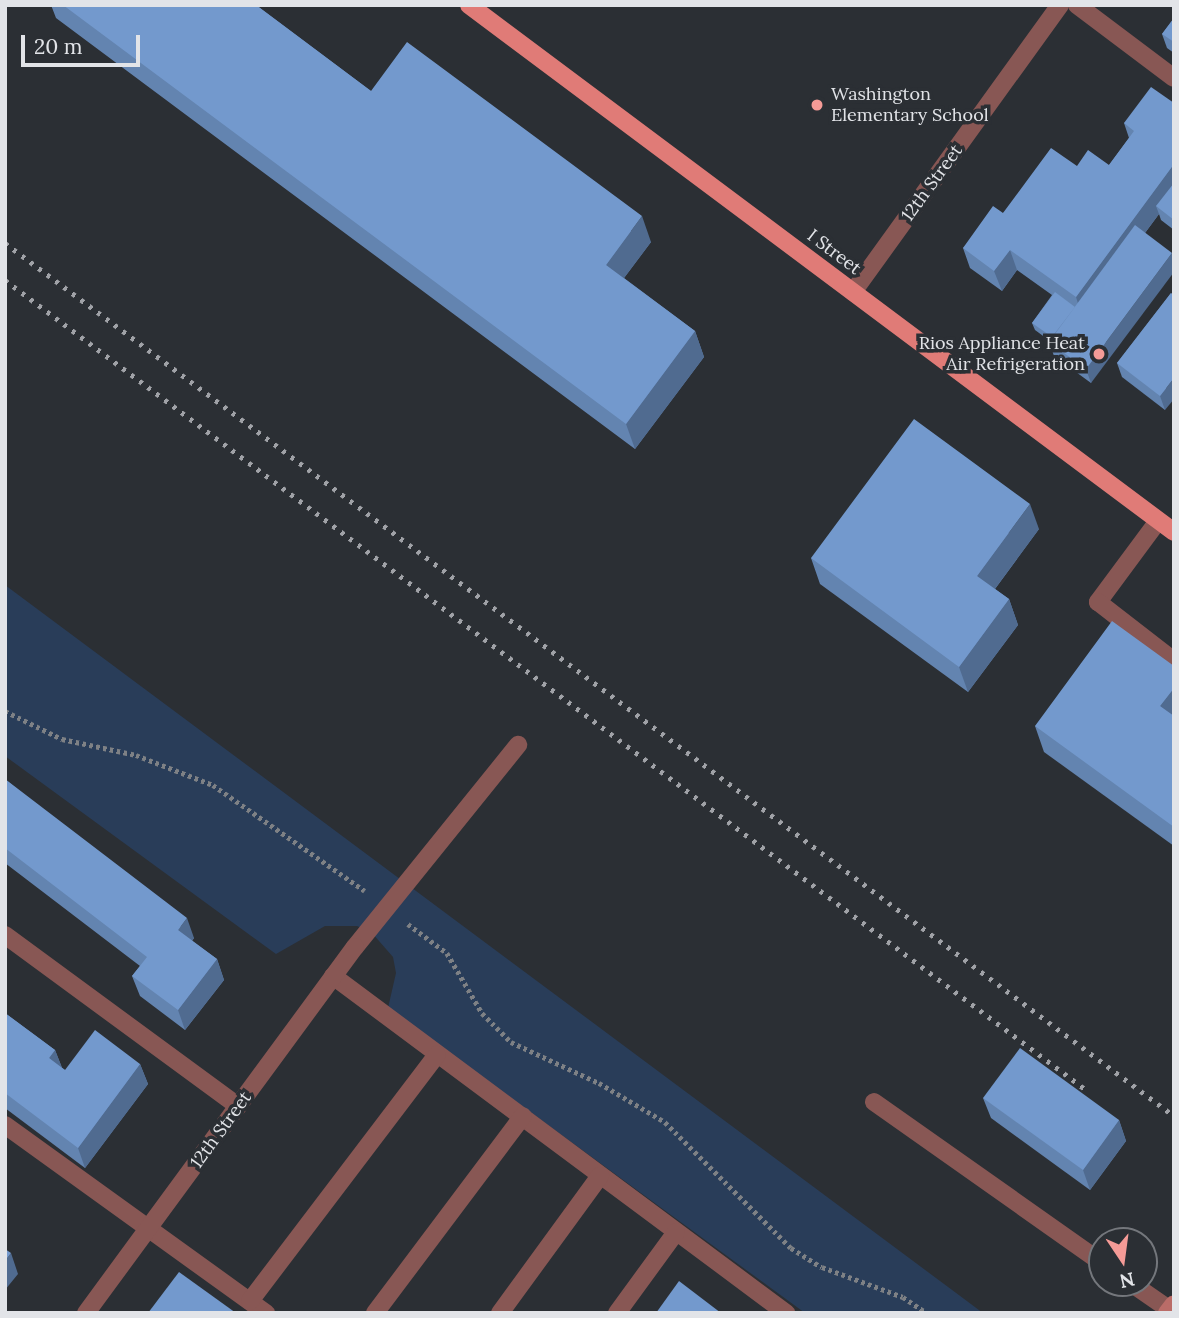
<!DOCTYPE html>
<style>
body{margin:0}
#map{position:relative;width:1179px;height:1318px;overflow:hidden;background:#2b2f34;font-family:Lora,serif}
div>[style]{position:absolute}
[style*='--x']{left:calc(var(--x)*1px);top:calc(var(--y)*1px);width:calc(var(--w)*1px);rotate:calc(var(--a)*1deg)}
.green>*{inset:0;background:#293d59}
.path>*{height:4.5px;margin-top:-2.25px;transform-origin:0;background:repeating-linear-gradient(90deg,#7e8185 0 3.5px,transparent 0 7px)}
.lane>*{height:18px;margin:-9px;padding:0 9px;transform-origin:9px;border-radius:9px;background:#885754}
.street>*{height:18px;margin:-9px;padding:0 9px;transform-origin:9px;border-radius:9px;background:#885754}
.secondary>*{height:18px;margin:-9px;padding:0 9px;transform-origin:9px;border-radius:9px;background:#ba6c68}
.primary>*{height:18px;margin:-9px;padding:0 9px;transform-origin:9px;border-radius:9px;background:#e07b77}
.rail>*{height:5px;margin-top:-2.5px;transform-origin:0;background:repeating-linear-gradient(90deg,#a0a2a7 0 3.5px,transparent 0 10.5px)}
.wall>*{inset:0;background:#6384b0}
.shaded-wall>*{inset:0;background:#506b90}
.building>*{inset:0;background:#7399cd}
.dots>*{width:19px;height:19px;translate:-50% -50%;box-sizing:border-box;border:4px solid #2b2f34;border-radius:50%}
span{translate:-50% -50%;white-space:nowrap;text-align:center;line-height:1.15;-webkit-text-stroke:7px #2b2f34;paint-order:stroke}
.poi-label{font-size:18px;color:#e2e4e8}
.left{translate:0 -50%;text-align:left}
.right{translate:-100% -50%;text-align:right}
.street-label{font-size:18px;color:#e2e4e8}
.frame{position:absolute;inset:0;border:7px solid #e2e4e8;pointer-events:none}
.north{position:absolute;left:1088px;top:1227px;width:70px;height:70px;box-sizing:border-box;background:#2b2f34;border:2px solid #74777c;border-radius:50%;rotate:167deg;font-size:19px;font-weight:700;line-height:28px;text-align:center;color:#e2e4e8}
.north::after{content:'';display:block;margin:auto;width:24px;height:32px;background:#f59b97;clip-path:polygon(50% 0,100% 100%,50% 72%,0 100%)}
.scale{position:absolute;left:21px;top:35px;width:119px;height:32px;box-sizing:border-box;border:4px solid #e2e4e8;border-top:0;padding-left:9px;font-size:21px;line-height:24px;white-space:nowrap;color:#e2e4e8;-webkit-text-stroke:5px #2b2f34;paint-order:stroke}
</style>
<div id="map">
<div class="green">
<div style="clip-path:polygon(5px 585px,983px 1313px,805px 1313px,388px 1008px,396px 973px,393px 957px,372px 933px,357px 926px,325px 926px,276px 954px,5px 756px)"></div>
</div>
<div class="path">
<div style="--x:5;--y:711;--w:64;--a:26.2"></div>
<div style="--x:62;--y:739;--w:76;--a:12.2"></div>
<div style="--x:136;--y:755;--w:83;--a:21.3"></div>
<div style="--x:213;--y:785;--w:185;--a:34.9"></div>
<div style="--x:408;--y:924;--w:49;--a:36.6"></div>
<div style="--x:447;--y:953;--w:69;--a:59.7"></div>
<div style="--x:482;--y:1013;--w:41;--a:45"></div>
<div style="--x:511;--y:1042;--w:97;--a:25"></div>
<div style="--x:599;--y:1083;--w:77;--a:30.6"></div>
<div style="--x:665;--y:1122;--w:178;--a:45"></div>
<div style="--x:791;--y:1248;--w:36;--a:32"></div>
<div style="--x:822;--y:1267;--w:86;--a:20.3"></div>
<div style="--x:903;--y:1297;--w:29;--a:34"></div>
</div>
<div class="lane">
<div style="--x:1077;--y:5;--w:121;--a:37"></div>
<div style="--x:1158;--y:521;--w:101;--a:126.5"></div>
<div style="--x:1098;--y:602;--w:96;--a:37.8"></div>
<div style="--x:5;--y:935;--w:289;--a:36.3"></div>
<div style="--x:355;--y:947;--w:260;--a:-51.1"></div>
<div style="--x:333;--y:976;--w:565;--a:36.65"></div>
<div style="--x:874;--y:1102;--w:279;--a:35.2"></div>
<div style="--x:5;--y:1125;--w:322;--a:35.8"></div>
<div style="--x:1131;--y:1283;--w:47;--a:34.7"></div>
<div style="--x:250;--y:1301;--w:309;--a:-52.8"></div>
<div style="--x:375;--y:1313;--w:246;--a:-53.1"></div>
<div style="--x:500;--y:1313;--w:170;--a:-53.9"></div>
<div style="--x:617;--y:1313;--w:100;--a:-53.9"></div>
</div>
<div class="street">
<div style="--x:853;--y:292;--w:354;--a:-54.2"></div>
<div style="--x:86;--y:1313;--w:454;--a:-53.7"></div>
</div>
<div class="secondary">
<div style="--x:1167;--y:1313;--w:11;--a:-52"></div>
</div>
<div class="primary">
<div style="--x:469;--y:5;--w:880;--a:36.78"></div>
</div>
<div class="rail">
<div style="--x:5;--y:243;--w:1459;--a:36.75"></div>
<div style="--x:5;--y:280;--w:1351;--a:36.84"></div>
</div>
<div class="wall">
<div style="clip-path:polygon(51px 5px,256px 5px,371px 91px,651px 242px,624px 278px,695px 331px,704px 357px,635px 449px,56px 18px)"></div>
<div style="clip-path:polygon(1174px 18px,1174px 53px,1167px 48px,1162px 34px)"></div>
<div style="clip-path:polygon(1174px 103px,1174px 230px,1161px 220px,1159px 214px,1145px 233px,1091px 383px,1054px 356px,1049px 342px,1050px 341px,1035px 330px,1032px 323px,1052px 295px,1017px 270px,1002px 291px,970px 268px,963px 248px,1003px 213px,1077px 166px,1109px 165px,1129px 138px,1124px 123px)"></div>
<div style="clip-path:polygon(1171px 293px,1165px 410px,1122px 377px,1117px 363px)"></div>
<div style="clip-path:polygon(1039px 529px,995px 589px,1009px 599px,1018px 625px,968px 692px,820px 584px,811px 558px)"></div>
<div style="clip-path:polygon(1174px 666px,1174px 846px,1044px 752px,1035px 726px)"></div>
<div style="clip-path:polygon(5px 779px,194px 938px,192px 941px,217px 959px,224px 980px,185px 1030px,140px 996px,132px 976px,140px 966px,5px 863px)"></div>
<div style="clip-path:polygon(5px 1013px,55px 1050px,62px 1068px,65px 1070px,140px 1064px,148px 1084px,85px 1168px,5px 1108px)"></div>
<div style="clip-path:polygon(983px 1098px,1119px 1120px,1126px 1141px,1090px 1190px,991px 1118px)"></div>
</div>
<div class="shaded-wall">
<div style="clip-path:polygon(1174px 164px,1174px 194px,1156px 206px,1159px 214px,1060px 348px,1080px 310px,1076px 297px)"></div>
<div style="clip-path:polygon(642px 216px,651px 242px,615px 290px,606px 265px)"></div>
<div style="clip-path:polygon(1010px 250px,1017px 270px,1002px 291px,994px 271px)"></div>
<div style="clip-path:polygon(1172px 253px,1174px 257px,1174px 272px,1091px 383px,1086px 369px)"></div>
<div style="clip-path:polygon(695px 331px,704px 357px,635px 449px,626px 424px)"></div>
<div style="clip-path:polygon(1174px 378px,1174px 399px,1165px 410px,1160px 396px)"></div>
<div style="clip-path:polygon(1030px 504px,1039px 529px,986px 601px,977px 576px)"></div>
<div style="clip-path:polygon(1009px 599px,1018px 625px,968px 692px,959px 667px)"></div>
<div style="clip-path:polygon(1174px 688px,1174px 726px,1160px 706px)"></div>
<div style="clip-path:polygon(187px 918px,194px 938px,185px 950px,178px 930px)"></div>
<div style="clip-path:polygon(217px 959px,224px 980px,185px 1030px,178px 1010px)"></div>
<div style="clip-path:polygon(55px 1050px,63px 1070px,49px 1058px)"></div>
<div style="clip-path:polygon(140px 1064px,148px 1084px,85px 1168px,78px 1148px)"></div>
<div style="clip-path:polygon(1119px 1120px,1126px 1141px,1090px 1190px,1083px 1170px)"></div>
<div style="clip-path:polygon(11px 1253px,18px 1274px,5px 1290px,5px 1261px)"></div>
</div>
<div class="building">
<div style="clip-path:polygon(63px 5px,256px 5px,371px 91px,407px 42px,642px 216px,606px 265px,695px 331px,626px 424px)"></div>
<div style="clip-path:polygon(1174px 18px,1174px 42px,1162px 34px)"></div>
<div style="clip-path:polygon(1151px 87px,1174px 103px,1174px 164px,1076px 297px,1010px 250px,994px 271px,963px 248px,993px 206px,1003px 213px,1051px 148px,1077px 166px,1088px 150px,1109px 165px,1134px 131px,1124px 123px)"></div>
<div style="clip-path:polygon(1174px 183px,1174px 220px,1156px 206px)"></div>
<div style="clip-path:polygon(1135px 225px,1172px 253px,1086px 369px,1049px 342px)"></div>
<div style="clip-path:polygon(1055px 292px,1075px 307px,1052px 337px,1032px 323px)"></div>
<div style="clip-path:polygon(1171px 293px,1174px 295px,1174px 378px,1160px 396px,1117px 363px)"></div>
<div style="clip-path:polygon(914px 419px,1030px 504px,977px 576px,1009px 599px,959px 667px,811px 558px)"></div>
<div style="clip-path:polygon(1112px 621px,1174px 666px,1174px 688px,1160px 706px,1174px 716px,1174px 827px,1035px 726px)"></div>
<div style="clip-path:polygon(5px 779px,187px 918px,178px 930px,217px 959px,178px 1010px,132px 976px,147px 957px,5px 848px)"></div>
<div style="clip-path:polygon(5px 1013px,55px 1050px,49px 1058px,65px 1070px,95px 1030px,140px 1064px,78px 1148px,5px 1093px)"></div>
<div style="clip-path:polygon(1020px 1048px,1119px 1120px,1083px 1170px,983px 1098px)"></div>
<div style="clip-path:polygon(5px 1249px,11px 1253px,5px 1261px)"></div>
<div style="clip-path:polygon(179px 1272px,236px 1313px,148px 1313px)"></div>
<div style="clip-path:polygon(679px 1281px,721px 1313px,656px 1313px)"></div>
</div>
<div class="dots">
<div style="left:817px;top:105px;background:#f59b97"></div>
<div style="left:1099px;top:354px;background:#f59b97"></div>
</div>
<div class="poi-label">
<span class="left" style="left:831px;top:105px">Washington<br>Elementary School</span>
<span class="right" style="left:1085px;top:354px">Rios Appliance Heat<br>Air Refrigeration</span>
</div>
<div class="street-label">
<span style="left:932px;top:183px;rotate:-54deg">12th Street</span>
<span style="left:834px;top:252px;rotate:37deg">I Street</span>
<span style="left:221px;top:1130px;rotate:-54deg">12th Street</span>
</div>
<div class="frame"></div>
<div class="north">N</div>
<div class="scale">20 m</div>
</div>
